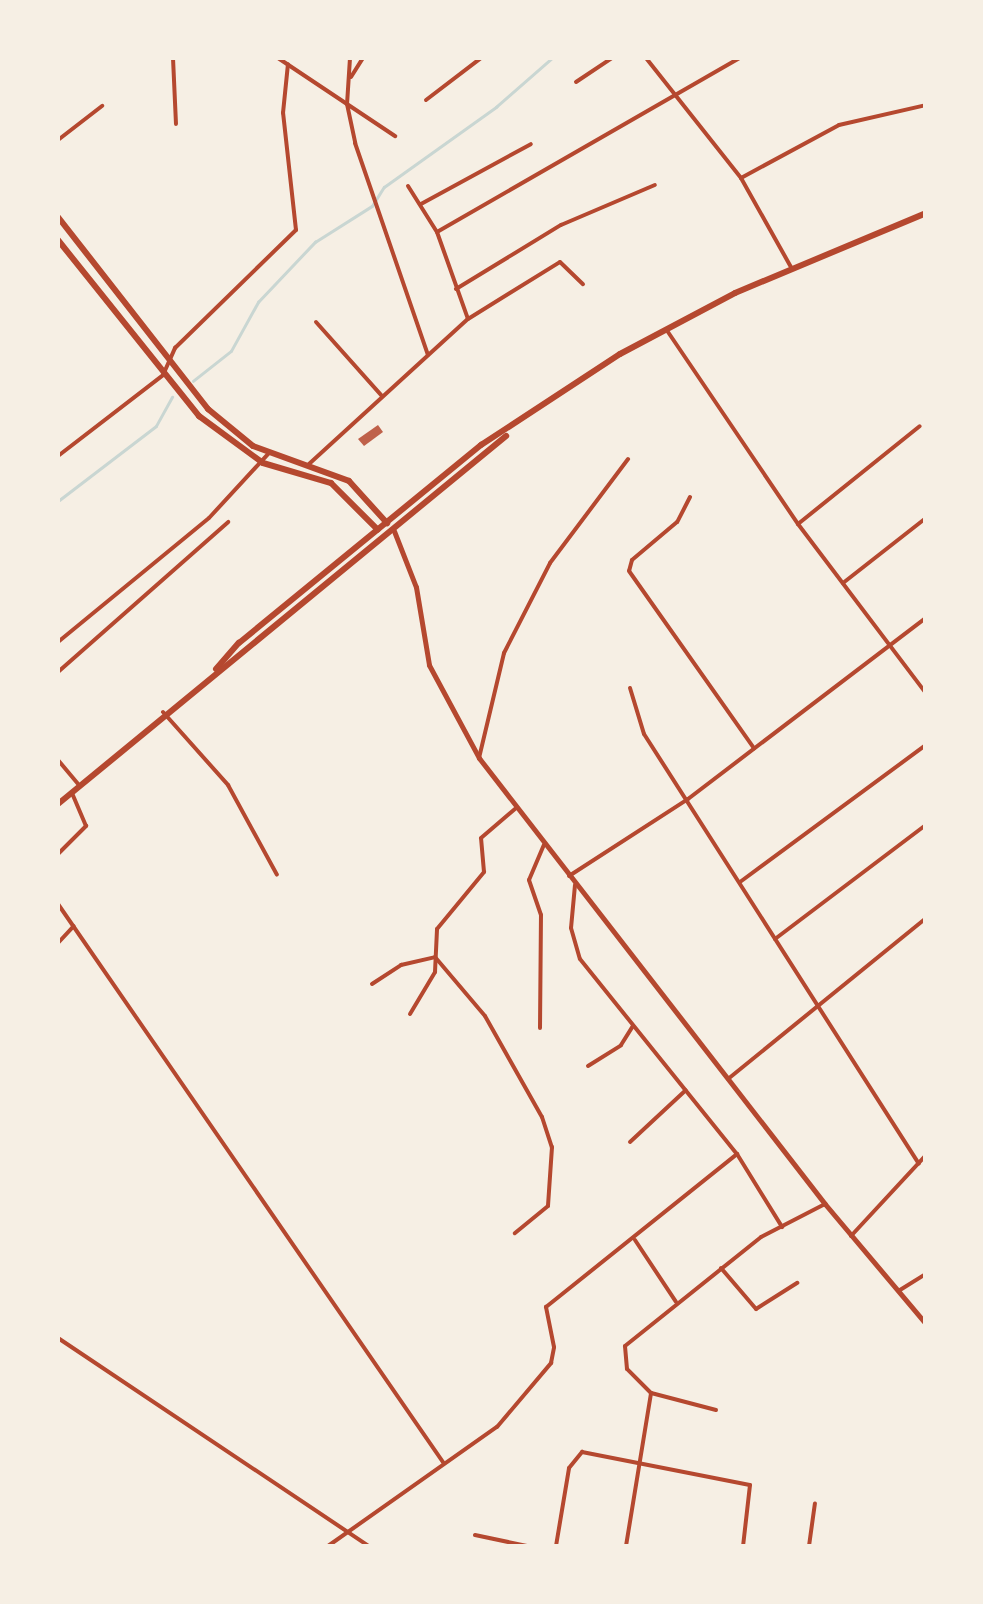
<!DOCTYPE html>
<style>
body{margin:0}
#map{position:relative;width:983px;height:1604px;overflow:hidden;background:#f6efe4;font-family:"Roboto Condensed",sans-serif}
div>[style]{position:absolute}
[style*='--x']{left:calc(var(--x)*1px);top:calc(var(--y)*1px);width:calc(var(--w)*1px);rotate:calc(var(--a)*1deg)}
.stream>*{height:2.5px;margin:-1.25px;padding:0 1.25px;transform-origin:1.25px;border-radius:1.25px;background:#c9d6d2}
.building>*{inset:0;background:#bf614a}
.minor>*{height:4px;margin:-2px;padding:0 2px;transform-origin:2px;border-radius:2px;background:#b5482f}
.secondary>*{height:5px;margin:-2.5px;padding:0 2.5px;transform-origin:2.5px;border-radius:2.5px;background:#b5482f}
.primary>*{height:6px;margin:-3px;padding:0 3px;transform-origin:3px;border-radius:3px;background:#b5482f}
.trunk>*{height:6px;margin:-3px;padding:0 3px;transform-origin:3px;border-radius:3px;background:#b5482f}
span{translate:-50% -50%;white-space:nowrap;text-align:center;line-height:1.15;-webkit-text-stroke:8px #f6efe4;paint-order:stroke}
.frame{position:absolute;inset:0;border:60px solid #f6efe4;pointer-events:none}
</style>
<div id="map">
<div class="stream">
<div style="--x:193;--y:381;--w:48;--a:-38.3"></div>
<div style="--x:231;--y:351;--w:56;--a:-61.1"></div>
<div style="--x:258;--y:302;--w:83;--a:-46.5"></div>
<div style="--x:315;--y:242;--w:67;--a:-32.3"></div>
<div style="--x:372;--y:206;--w:22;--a:-58"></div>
<div style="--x:384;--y:187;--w:138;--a:-35.5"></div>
<div style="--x:496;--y:107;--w:74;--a:-41.2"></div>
<div style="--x:58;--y:501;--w:123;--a:-37.4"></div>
<div style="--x:156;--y:426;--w:33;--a:-61"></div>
</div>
<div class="building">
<div style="clip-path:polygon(378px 425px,383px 432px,364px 446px,358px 439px)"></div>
</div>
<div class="minor">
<div style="--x:173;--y:58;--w:66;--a:87.4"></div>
<div style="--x:278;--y:58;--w:141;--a:33.7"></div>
<div style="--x:350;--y:58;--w:46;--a:93.7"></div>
<div style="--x:347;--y:104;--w:40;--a:78"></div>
<div style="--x:355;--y:143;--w:224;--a:71"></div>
<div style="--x:646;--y:58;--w:153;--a:51.6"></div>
<div style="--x:741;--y:178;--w:102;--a:60.7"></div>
<div style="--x:351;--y:77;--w:22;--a:-58"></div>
<div style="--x:576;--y:82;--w:43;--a:-33.7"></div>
<div style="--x:426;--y:100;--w:69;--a:-37.4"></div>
<div style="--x:58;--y:140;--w:56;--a:-37.7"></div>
<div style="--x:741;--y:178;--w:111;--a:-28.4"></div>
<div style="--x:839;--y:125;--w:89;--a:-12.9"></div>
<div style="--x:408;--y:186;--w:54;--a:57.8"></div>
<div style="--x:437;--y:232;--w:92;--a:70.4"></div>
<div style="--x:421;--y:204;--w:125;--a:-28.6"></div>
<div style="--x:437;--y:232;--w:349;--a:-29.9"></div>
<div style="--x:456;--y:289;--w:123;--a:-31.4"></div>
<div style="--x:561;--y:225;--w:102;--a:-23.1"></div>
<div style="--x:316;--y:322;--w:99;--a:48.3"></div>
<div style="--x:668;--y:332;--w:232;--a:55.9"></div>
<div style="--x:798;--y:524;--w:212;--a:52.9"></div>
<div style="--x:58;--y:456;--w:133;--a:-37.6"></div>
<div style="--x:163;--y:375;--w:30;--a:-66"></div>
<div style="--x:175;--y:348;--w:169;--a:-44.3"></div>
<div style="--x:296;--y:230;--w:118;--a:-96.3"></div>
<div style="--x:283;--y:113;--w:49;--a:-84.2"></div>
<div style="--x:309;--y:464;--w:215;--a:-42.4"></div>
<div style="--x:468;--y:319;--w:108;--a:-31.8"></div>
<div style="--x:560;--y:262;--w:32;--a:44"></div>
<div style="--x:690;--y:497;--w:28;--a:117"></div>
<div style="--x:677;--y:522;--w:59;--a:139.8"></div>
<div style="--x:632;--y:560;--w:11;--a:105"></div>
<div style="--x:629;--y:571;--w:217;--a:54.8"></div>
<div style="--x:798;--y:524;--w:156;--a:-38.8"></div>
<div style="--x:843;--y:583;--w:105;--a:-38.1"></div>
<div style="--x:58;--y:642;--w:195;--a:-39.4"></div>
<div style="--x:209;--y:518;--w:88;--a:-47.3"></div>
<div style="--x:58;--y:672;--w:227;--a:-41.4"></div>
<div style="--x:630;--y:688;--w:48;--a:73.1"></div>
<div style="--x:644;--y:734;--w:510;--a:57.4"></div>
<div style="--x:163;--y:712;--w:98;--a:48.3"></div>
<div style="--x:228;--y:785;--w:102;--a:61.4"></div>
<div style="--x:479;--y:758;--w:108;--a:-76.6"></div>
<div style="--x:504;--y:653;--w:101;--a:-62.9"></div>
<div style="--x:550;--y:563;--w:130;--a:-53.1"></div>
<div style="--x:58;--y:760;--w:31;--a:50"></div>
<div style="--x:58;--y:854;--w:40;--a:-45"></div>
<div style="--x:86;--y:826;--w:34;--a:-113"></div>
<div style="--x:569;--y:876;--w:142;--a:-32.9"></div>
<div style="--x:688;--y:799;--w:299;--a:-37.3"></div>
<div style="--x:740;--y:882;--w:231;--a:-36.4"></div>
<div style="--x:575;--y:885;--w:43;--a:95.3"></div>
<div style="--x:571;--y:928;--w:32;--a:74"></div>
<div style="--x:580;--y:959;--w:250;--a:51.2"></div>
<div style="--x:737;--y:1154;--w:86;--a:58.3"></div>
<div style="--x:58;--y:904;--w:678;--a:55.4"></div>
<div style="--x:775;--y:939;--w:189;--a:-37.1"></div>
<div style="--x:58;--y:943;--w:23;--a:-47"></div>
<div style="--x:372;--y:984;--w:35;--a:-33"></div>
<div style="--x:401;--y:965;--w:35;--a:-13"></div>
<div style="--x:435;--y:957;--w:77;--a:49.7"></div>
<div style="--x:485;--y:1016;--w:116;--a:60.6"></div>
<div style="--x:542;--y:1117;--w:32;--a:72"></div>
<div style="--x:552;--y:1147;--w:59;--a:93.9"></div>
<div style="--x:548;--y:1206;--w:43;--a:140.7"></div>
<div style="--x:410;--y:1014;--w:49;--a:-59.2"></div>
<div style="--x:435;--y:972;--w:43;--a:-87.3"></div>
<div style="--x:437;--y:929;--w:74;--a:-50.5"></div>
<div style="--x:484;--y:872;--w:34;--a:-95"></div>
<div style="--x:481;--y:838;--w:45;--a:-40.5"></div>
<div style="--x:540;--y:1028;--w:113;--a:-89.5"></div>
<div style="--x:541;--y:915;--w:37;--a:-109"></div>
<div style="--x:529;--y:880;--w:38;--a:-67"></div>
<div style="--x:588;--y:1066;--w:39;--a:-32"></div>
<div style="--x:621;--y:1045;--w:22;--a:-58"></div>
<div style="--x:728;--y:1079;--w:255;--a:-39.1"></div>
<div style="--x:630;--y:1142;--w:76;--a:-42.9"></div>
<div style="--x:851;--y:1236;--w:110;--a:-47.2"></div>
<div style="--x:635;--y:1240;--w:74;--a:56.5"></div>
<div style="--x:721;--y:1268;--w:54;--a:49.5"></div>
<div style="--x:756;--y:1309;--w:49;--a:-32.4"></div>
<div style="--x:900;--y:1290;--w:31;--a:-32"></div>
<div style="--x:58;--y:1338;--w:374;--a:33.8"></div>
<div style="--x:716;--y:1410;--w:67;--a:-165.3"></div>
<div style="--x:651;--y:1393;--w:34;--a:-135"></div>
<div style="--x:627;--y:1369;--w:23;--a:-95"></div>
<div style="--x:625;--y:1346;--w:174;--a:-38.7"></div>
<div style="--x:761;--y:1237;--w:72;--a:-27.3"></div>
<div style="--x:475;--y:1535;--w:53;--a:11.9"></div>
<div style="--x:328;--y:1546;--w:207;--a:-35.2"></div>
<div style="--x:497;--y:1427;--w:84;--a:-49.8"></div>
<div style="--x:551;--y:1363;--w:16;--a:-79"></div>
<div style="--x:554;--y:1347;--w:41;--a:-101.3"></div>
<div style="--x:546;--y:1307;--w:245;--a:-38.7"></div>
<div style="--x:556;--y:1546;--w:79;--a:-80.5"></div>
<div style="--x:569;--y:1468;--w:21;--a:-51"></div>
<div style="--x:582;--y:1452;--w:171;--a:11.1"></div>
<div style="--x:750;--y:1485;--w:61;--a:96.5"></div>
<div style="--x:626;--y:1546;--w:155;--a:-80.7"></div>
<div style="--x:809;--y:1546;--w:43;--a:-82.1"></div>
</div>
<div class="secondary">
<div style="--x:394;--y:531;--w:60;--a:68.6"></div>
<div style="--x:416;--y:587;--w:79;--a:80.5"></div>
<div style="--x:429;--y:665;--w:106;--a:61.7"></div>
<div style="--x:479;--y:758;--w:564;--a:52.2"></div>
<div style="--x:825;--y:1204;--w:157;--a:49.9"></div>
</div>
<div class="primary">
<div style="--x:58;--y:217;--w:244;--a:52"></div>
<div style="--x:208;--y:409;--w:58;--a:39.4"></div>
<div style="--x:253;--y:446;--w:102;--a:20"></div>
<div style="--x:349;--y:481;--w:57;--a:47.9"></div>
<div style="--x:58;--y:240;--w:226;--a:51.3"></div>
<div style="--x:199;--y:416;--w:79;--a:36.3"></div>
<div style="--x:263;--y:463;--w:71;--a:16.4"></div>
<div style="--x:331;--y:483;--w:66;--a:45"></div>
</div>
<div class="trunk">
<div style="--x:216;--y:669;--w:35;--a:-49"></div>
<div style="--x:239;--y:643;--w:313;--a:-39.3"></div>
<div style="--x:481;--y:445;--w:166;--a:-33.2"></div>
<div style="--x:620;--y:354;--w:130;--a:-27.9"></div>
<div style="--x:735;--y:293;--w:207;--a:-22.7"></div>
<div style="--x:58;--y:804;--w:580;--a:-39.4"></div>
</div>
<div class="frame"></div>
</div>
